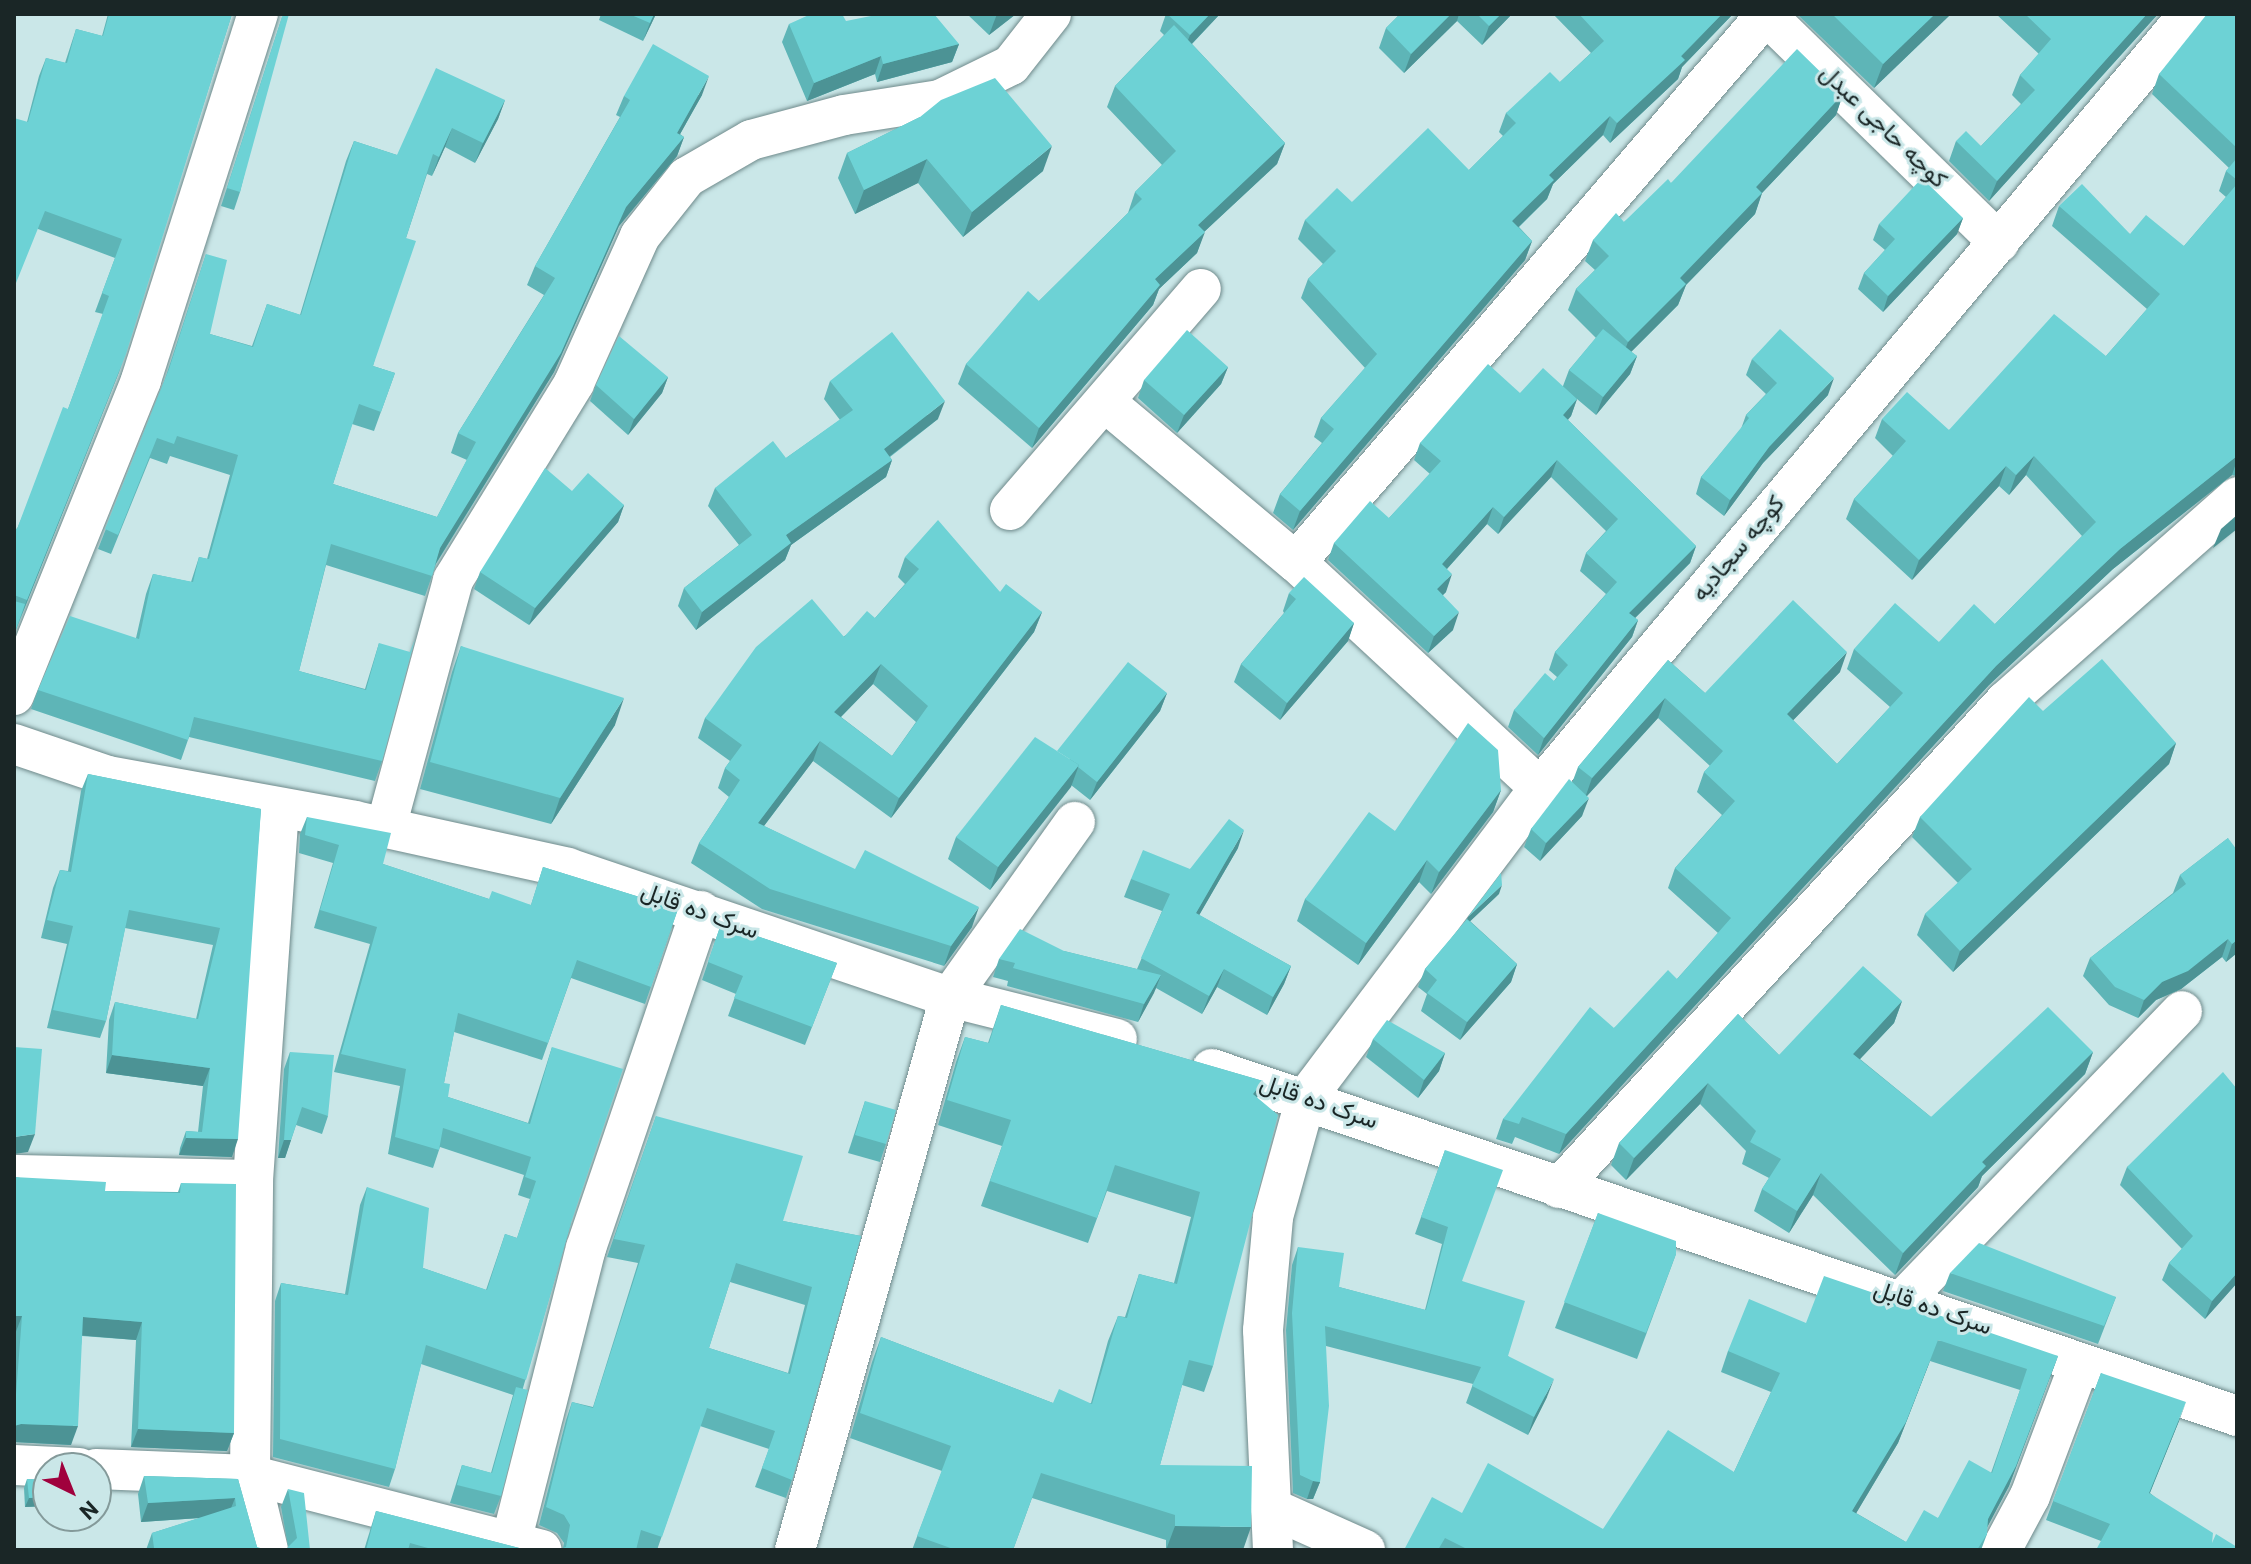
<!DOCTYPE html>
<meta charset="utf-8">
<style>
body{margin:0}
#map{position:relative;width:2251px;height:1564px;overflow:hidden;background:#cae7e8;font-family:Georgia,Vazirmatn,serif}
div>[style]{position:absolute}
[style*='--x']{left:calc(var(--x)*1px);top:calc(var(--y)*1px);width:calc(var(--w)*1px);rotate:calc(var(--a)*1deg)}
.roads{filter:drop-shadow(0 0 2px #6f8a8b) drop-shadow(0 0 2px #6f8a8b)}
.minor>*{height:40px;margin:-20px;padding:0 20px;transform-origin:20px;border-radius:20px;background:#fff}
.wall>*{inset:0;background:#5eb5b7}
.shaded-wall>*{inset:0;background:#4c9395}
.building>*{inset:0;background:#6dd2d5}
span{translate:-50% -50%;white-space:nowrap;text-align:center;line-height:1.15;-webkit-text-stroke:6px #cae7e8;paint-order:stroke}
.street-label{font-size:24px;color:#1a2626}
.frame{position:absolute;inset:0;border:16px solid #1a2626;pointer-events:none}
.north{position:absolute;left:32px;top:1452px;width:80px;height:80px;box-sizing:border-box;background:#cae7e8;border:2px solid #849a9a;border-radius:50%;rotate:137deg;font-size:22px;font-weight:700;line-height:32px;text-align:center;color:#1a2626}
.north::after{content:'';display:block;margin:auto;width:28px;height:36px;background:#a0013d;clip-path:polygon(50% 0,100% 100%,50% 72%,0 100%)}
</style>
<div id="map">
<div class="roads">
<div class="minor">
<div style="--x:1765;--y:14;--w:327;--a:44.3"></div>
<div style="--x:1105;--y:402;--w:249;--a:40"></div>
<div style="--x:1296;--y:562;--w:333;--a:42.8"></div>
<div style="--x:1010;--y:510;--w:292;--a:-49.2"></div>
<div style="--x:1296;--y:562;--w:721;--a:-49.33"></div>
<div style="--x:14;--y:695;--w:340;--a:-68"></div>
<div style="--x:141;--y:380;--w:384;--a:-72.3"></div>
<div style="--x:14;--y:744;--w:99;--a:18.8"></div>
<div style="--x:108;--y:776;--w:251;--a:10.3"></div>
<div style="--x:355;--y:821;--w:218;--a:12.4"></div>
<div style="--x:568;--y:868;--w:403;--a:18.7"></div>
<div style="--x:950;--y:997;--w:172;--a:14.1"></div>
<div style="--x:386;--y:827;--w:256;--a:-74.8"></div>
<div style="--x:453;--y:580;--w:231;--a:-58.4"></div>
<div style="--x:574;--y:383;--w:161;--a:-65.8"></div>
<div style="--x:640;--y:236;--w:75;--a:-51.5"></div>
<div style="--x:687;--y:177;--w:74;--a:-30"></div>
<div style="--x:751;--y:140;--w:96;--a:-15"></div>
<div style="--x:844;--y:115;--w:97;--a:-8.9"></div>
<div style="--x:940;--y:100;--w:79;--a:-26.2"></div>
<div style="--x:1011;--y:65;--w:65;--a:-51.9"></div>
<div style="--x:1212;--y:1069;--w:1082;--a:18.7"></div>
<div style="--x:14;--y:1175;--w:239;--a:1.2"></div>
<div style="--x:1559;--y:1188;--w:661;--a:-47.45"></div>
<div style="--x:2006;--y:701;--w:308;--a:-41.4"></div>
<div style="--x:1904;--y:1299;--w:400;--a:-46"></div>
<div style="--x:14;--y:1465;--w:65;--a:2.6"></div>
<div style="--x:96;--y:1469;--w:154;--a:2.2"></div>
<div style="--x:250;--y:1475;--w:301;--a:14.4"></div>
<div style="--x:1271;--y:1508;--w:103;--a:24.1"></div>
<div style="--x:511;--y:1542;--w:303;--a:-75.7"></div>
<div style="--x:586;--y:1248;--w:356;--a:-71.2"></div>
<div style="--x:268;--y:1550;--w:77;--a:-103.5"></div>
<div style="--x:250;--y:1475;--w:295;--a:-89.4"></div>
<div style="--x:253;--y:1180;--w:372;--a:-86"></div>
<div style="--x:795;--y:1550;--w:574;--a:-74.34"></div>
<div style="--x:950;--y:997;--w:215;--a:-54.5"></div>
<div style="--x:1273;--y:1550;--w:220;--a:-92.6"></div>
<div style="--x:1263;--y:1330;--w:113;--a:-84.9"></div>
<div style="--x:1273;--y:1217;--w:123;--a:-74.5"></div>
<div style="--x:1306;--y:1098;--w:388;--a:-53"></div>
<div style="--x:1540;--y:788;--w:1010;--a:-50.02"></div>
<div style="--x:2001;--y:1550;--w:61;--a:-61.8"></div>
<div style="--x:2030;--y:1496;--w:142;--a:-69.4"></div>
</div>
</div>
<div class="wall">
<div style="clip-path:polygon(108px 14px,232px 14px,119px 372px,14px 635px,14px 528px,17px 529px,68px 409px,103px 314px,95px 312px,115px 258px,38px 229px,27px 122px,39px 76px,46px 58px,65px 63px,76px 29px,102px 36px)"></div>
<div style="clip-path:polygon(283px 14px,240px 192px,234px 210px,221px 206px)"></div>
<div style="clip-path:polygon(601px 14px,656px 14px,643px 41px,599px 20px)"></div>
<div style="clip-path:polygon(967px 14px,1016px 14px,989px 35px)"></div>
<div style="clip-path:polygon(1166px 14px,1220px 14px,1192px 44px,1285px 143px,1277px 164px,1204px 232px,1197px 253px,1159px 289px,1153px 305px,1032px 448px,958px 384px,966px 364px,1039px 301px,1128px 213px,1135px 192px,1162px 165px,1107px 107px,1115px 86px,1164px 35px,1160px 31px)"></div>
<div style="clip-path:polygon(1400px 14px,1512px 14px,1482px 45px,1457px 21px,1404px 73px,1379px 48px,1386px 28px)"></div>
<div style="clip-path:polygon(1553px 14px,1733px 14px,1682px 67px,1678px 79px,1610px 143px,1603px 135px,1553px 184px,1547px 199px,1519px 227px,1532px 241px,1525px 260px,1293px 530px,1273px 513px,1280px 494px,1322px 443px,1314px 437px,1321px 418px,1365px 368px,1301px 298px,1308px 279px,1323px 264px,1298px 239px,1305px 220px,1352px 202px,1469px 170px,1503px 136px,1499px 132px,1506px 113px,1560px 82px,1591px 53px)"></div>
<div style="clip-path:polygon(1797px 14px,1951px 14px,1874px 88px)"></div>
<div style="clip-path:polygon(1996px 14px,2158px 14px,1989px 201px,1949px 161px,1956px 141px,1981px 146px,2021px 104px,2012px 95px,2020px 75px,2039px 54px)"></div>
<div style="clip-path:polygon(2237px 14px,2237px 476px,2232px 475px,2113px 569px,1989px 685px,1559px 1154px,1515px 1137px,1512px 1144px,1496px 1139px,1503px 1119px,1614px 1028px,1677px 979px,1718px 933px,1668px 888px,1675px 868px,1722px 815px,1697px 792px,1704px 772px,1710px 766px,1658px 718px,1587px 796px,1582px 816px,1540px 861px,1524px 847px,1531px 829px,1572px 783px,1578px 767px,1668px 660px,1705px 693px,1840px 672px,1793px 720px,1837px 764px,1890px 707px,1847px 669px,1854px 649px,1939px 642px,1995px 624px,2082px 536px,2026px 475px,2009px 495px,1999px 486px,1912px 580px,1846px 519px,1854px 499px,1893px 456px,1875px 438px,1882px 419px,1949px 430px,2106px 356px,2147px 309px,2052px 226px,2059px 206px,2130px 234px,2184px 246px,2226px 197px,2219px 191px,2226px 171px,2229px 168px,2152px 94px,2159px 74px)"></div>
<div style="clip-path:polygon(846px 21px,959px 44px,952px 62px,877px 82px,875px 74px,807px 101px,782px 42px,789px 24px)"></div>
<div style="clip-path:polygon(1843px 94px,1836px 115px,1762px 193px,1755px 214px,1686px 285px,1678px 305px,1631px 352px,1637px 356px,1630px 374px,1596px 415px,1577px 399px,1571px 416px,1568px 420px,1696px 546px,1690px 563px,1635px 618px,1638px 620px,1632px 637px,1538px 755px,1508px 727px,1514px 710px,1554px 681px,1557px 677px,1549px 670px,1555px 652px,1606px 594px,1580px 571px,1586px 553px,1606px 531px,1551px 477px,1498px 534px,1487px 524px,1447px 569px,1446px 592px,1443px 595px,1453px 630px,1428px 653px,1328px 560px,1334px 543px,1389px 518px,1430px 474px,1414px 460px,1420px 443px,1520px 393px,1563px 386px,1569px 370px,1596px 338px,1568px 310px,1576px 289px,1595px 270px,1585px 261px,1593px 240px,1624px 222px,1671px 183px)"></div>
<div style="clip-path:polygon(702px 95px,680px 134px,684px 137px,677px 156px,619px 226px,554px 372px,436px 564px,425px 596px,326px 565px,299px 671px,365px 689px,379px 643px,382px 761px,375px 781px,189px 737px,181px 760px,31px 709px,38px 690px,136px 638px,146px 594px,153px 574px,191px 582px,199px 557px,207px 559px,230px 475px,170px 456px,167px 464px,150px 458px,111px 554px,98px 549px,165px 379px,206px 254px,210px 334px,252px 346px,267px 304px,300px 315px,346px 161px,354px 141px,397px 155px,505px 100px,498px 119px,475px 163px,445px 147px,432px 176px,427px 174px,406px 238px,373px 366px,395px 373px,374px 431px,352px 424px,333px 484px,437px 517px,467px 460px,451px 453px,458px 433px,544px 295px,527px 285px,535px 266px,620px 117px,616px 115px,624px 96px)"></div>
<div style="clip-path:polygon(920px 117px,1043px 171px,963px 237px,918px 183px,855px 214px,838px 178px,847px 153px)"></div>
<div style="clip-path:polygon(1963px 218px,1957px 234px,1883px 312px,1858px 289px,1864px 273px,1885px 250px,1873px 240px,1879px 224px)"></div>
<div style="clip-path:polygon(1752px 359px,1828px 395px,1763px 463px,1724px 516px,1696px 494px,1701px 477px,1741px 429px,1746px 415px,1766px 394px,1746px 375px)"></div>
<div style="clip-path:polygon(1228px 367px,1221px 384px,1177px 433px,1138px 398px,1144px 380px)"></div>
<div style="clip-path:polygon(668px 377px,662px 393px,628px 435px,590px 401px,596px 385px)"></div>
<div style="clip-path:polygon(830px 381px,938px 419px,890px 457px,892px 460px,886px 477px,791px 545px,785px 560px,696px 630px,678px 606px,684px 588px,739px 545px,708px 506px,715px 488px,786px 458px,840px 420px,824px 399px)"></div>
<div style="clip-path:polygon(572px 491px,624px 505px,618px 522px,529px 625px,474px 589px,480px 572px)"></div>
<div style="clip-path:polygon(evenodd,905px 557px,1000px 592px,1042px 612px,1034px 632px,891px 818px,813px 761px,764px 826px,972px 927px,944px 966px,762px 909px,691px 863px,699px 843px,729px 797px,718px 788px,725px 768px,730px 761px,698px 738px,705px 718px,875px 618px,905px 584px,898px 577px,905px 557px,873px 684px,916px 722px,892px 756px,841px 717px,873px 684px)"></div>
<div style="clip-path:polygon(1289px 593px,1354px 623px,1348px 641px,1280px 720px,1234px 682px,1241px 664px,1284px 613px,1283px 611px)"></div>
<div style="clip-path:polygon(461px 646px,615px 725px,551px 824px,420px 789px,452px 672px)"></div>
<div style="clip-path:polygon(1167px 693px,1160px 711px,1090px 800px,1071px 785px,990px 890px,948px 859px,956px 837px)"></div>
<div style="clip-path:polygon(2043px 711px,2176px 743px,2169px 764px,1953px 972px,1917px 935px,1925px 914px,1958px 883px,1912px 837px,1920px 817px)"></div>
<div style="clip-path:polygon(88px 774px,261px 809px,232px 1157px,179px 1155px,180px 1148px,186px 1131px,198px 1132px,203px 1086px,106px 1073px,109px 1020px,115px 1002px,196px 1019px,213px 945px,125px 928px,106px 1021px,100px 1038px,47px 1028px,67px 944px,41px 938px,53px 888px,60px 870px,68px 871px,81px 791px)"></div>
<div style="clip-path:polygon(1501px 790px,1493px 812px,1431px 894px,1419px 882px,1358px 965px,1297px 921px,1305px 899px,1395px 831px)"></div>
<div style="clip-path:polygon(307px 817px,383px 864px,489px 899px,531px 905px,543px 867px,678px 909px,645px 1004px,571px 978px,542px 1060px,454px 1032px,444px 1083px,448px 1097px,528px 1123px,552px 1047px,571px 1223px,523px 1388px,501px 1496px,494px 1514px,450px 1503px,462px 1465px,491px 1473px,513px 1395px,421px 1364px,395px 1469px,389px 1487px,273px 1457px,275px 1301px,281px 1283px,345px 1294px,360px 1205px,367px 1187px,423px 1268px,486px 1290px,505px 1234px,517px 1238px,530px 1199px,518px 1195px,524px 1175px,440px 1147px,433px 1168px,388px 1154px,400px 1086px,334px 1072px,370px 944px,314px 928px,333px 863px,299px 853px,300px 834px)"></div>
<div style="clip-path:polygon(2228px 838px,2237px 953px,2226px 962px,2222px 957px,2181px 989px,2156px 1000px,2138px 1018px,2109px 1005px,2083px 976px,2090px 958px,2173px 893px,2180px 875px)"></div>
<div style="clip-path:polygon(1238px 848px,1199px 915px,1291px 966px,1284px 984px,1267px 1015px,1217px 987px,1202px 1014px,1156px 988px,1138px 1022px,1007px 986px,1008px 981px,993px 977px,999px 959px,1064px 951px,1137px 969px,1162px 911px,1124px 897px,1131px 879px,1190px 869px)"></div>
<div style="clip-path:polygon(1499px 894px,1470px 921px,1517px 964px,1511px 982px,1460px 1040px,1421px 1011px,1427px 994px,1418px 987px,1425px 969px,1467px 920px)"></div>
<div style="clip-path:polygon(721px 924px,837px 963px,805px 1045px,728px 1016px,736px 994px,702px 980px)"></div>
<div style="clip-path:polygon(1902px 1001px,1894px 1023px,1860px 1059px,1931px 1117px,2093px 1052px,2085px 1074px,1982px 1176px,1978px 1187px,1895px 1275px,1813px 1195px,1789px 1233px,1754px 1211px,1762px 1189px,1769px 1178px,1742px 1164px,1746px 1151px,1700px 1104px,1626px 1180px,1611px 1165px,1619px 1143px,1738px 1014px,1779px 1055px)"></div>
<div style="clip-path:polygon(1001px 1005px,1263px 1081px,1257px 1098px,1213px 1366px,1204px 1392px,1182px 1385px,1160px 1465px,1243px 1550px,1166px 1550px,1166px 1540px,1032px 1498px,1013px 1550px,912px 1550px,942px 1471px,850px 1438px,872px 1362px,881px 1337px,1053px 1403px,1091px 1403px,1108px 1341px,1118px 1316px,1125px 1317px,1139px 1274px,1174px 1283px,1191px 1217px,1107px 1191px,1088px 1243px,981px 1206px,1002px 1146px,938px 1125px,956px 1062px,965px 1037px,988px 1043px)"></div>
<div style="clip-path:polygon(1373px 1039px,1445px 1053px,1439px 1071px,1418px 1098px,1366px 1057px)"></div>
<div style="clip-path:polygon(290px 1052px,328px 1116px,322px 1134px,296px 1125px,285px 1158px,278px 1158px,284px 1069px)"></div>
<div style="clip-path:polygon(2237px 1089px,2237px 1283px,2205px 1319px,2162px 1280px,2169px 1263px,2182px 1249px,2120px 1185px,2127px 1167px)"></div>
<div style="clip-path:polygon(865px 1101px,886px 1144px,880px 1162px,848px 1153px)"></div>
<div style="clip-path:polygon(evenodd,656px 1116px,783px 1221px,861px 1236px,792px 1480px,786px 1498px,755px 1487px,769px 1449px,700px 1426px,657px 1550px,641px 1550px,636px 1548px,563px 1548px,564px 1543px,557px 1533px,539px 1525px,566px 1420px,572px 1402px,593px 1407px,638px 1263px,607px 1257px,656px 1116px,730px 1282px,805px 1305px,788px 1373px,709px 1348px,730px 1282px)"></div>
<div style="clip-path:polygon(1445px 1150px,1462px 1281px,1508px 1356px,1547px 1397px,1528px 1435px,1466px 1403px,1473px 1384px,1326px 1346px,1320px 1482px,1313px 1499px,1307px 1499px,1293px 1493px,1286px 1330px,1292px 1265px,1298px 1247px,1339px 1287px,1425px 1310px,1442px 1244px,1415px 1234px)"></div>
<div style="clip-path:polygon(14px 1177px,105px 1191px,178px 1192px,181px 1183px,234px 1433px,227px 1451px,131px 1447px,136px 1340px,82px 1336px,71px 1445px,14px 1442px,14px 1352px,15px 1334px,14px 1334px)"></div>
<div style="clip-path:polygon(1598px 1213px,1676px 1254px,1637px 1359px,1555px 1328px)"></div>
<div style="clip-path:polygon(1950px 1273px,2116px 1297px,2098px 1344px,1943px 1291px)"></div>
<div style="clip-path:polygon(evenodd,1806px 1323px,2058px 1356px,2009px 1486px,1987px 1527px,1987px 1534px,1981px 1550px,1404px 1550px,1462px 1513px,1603px 1529px,1734px 1472px,1771px 1392px,1721px 1372px,1728px 1351px,1806px 1323px,1930px 1361px,2020px 1390px,1991px 1473px,1938px 1518px,1906px 1542px,1856px 1513px,1898px 1443px,1930px 1361px)"></div>
<div style="clip-path:polygon(2101px 1373px,2179px 1421px,2150px 1493px,2212px 1543px,2101px 1541px,2046px 1520px)"></div>
<div style="clip-path:polygon(144px 1476px,238px 1479px,257px 1547px,146px 1550px,152px 1533px,200px 1518px,141px 1522px,138px 1494px)"></div>
<div style="clip-path:polygon(27px 1479px,48px 1480px,48px 1506px,25px 1507px,24px 1488px)"></div>
<div style="clip-path:polygon(288px 1489px,310px 1550px,288px 1546px,281px 1507px)"></div>
<div style="clip-path:polygon(376px 1511px,527px 1550px,364px 1550px)"></div>
</div>
<div class="shaded-wall">
<div style="clip-path:polygon(654px 14px,656px 14px,643px 41px,650px 23px)"></div>
<div style="clip-path:polygon(997px 14px,1016px 14px,989px 35px)"></div>
<div style="clip-path:polygon(1210px 14px,1220px 14px,1183px 53px,1190px 35px)"></div>
<div style="clip-path:polygon(1451px 14px,1459px 14px,1457px 21px,1404px 73px,1411px 54px)"></div>
<div style="clip-path:polygon(1501px 14px,1512px 14px,1482px 45px,1489px 26px)"></div>
<div style="clip-path:polygon(1722px 14px,1733px 14px,1682px 67px,1678px 79px,1610px 143px,1617px 123px)"></div>
<div style="clip-path:polygon(1935px 14px,1951px 14px,1874px 88px,1883px 64px)"></div>
<div style="clip-path:polygon(2147px 14px,2158px 14px,1989px 201px,1997px 181px)"></div>
<div style="clip-path:polygon(959px 44px,952px 62px,877px 82px,883px 64px)"></div>
<div style="clip-path:polygon(881px 56px,875px 74px,807px 101px,814px 83px)"></div>
<div style="clip-path:polygon(709px 76px,702px 95px,670px 152px,677px 133px)"></div>
<div style="clip-path:polygon(1843px 94px,1836px 115px,1762px 193px,1755px 214px,1686px 285px,1678px 305px,1620px 363px,1628px 342px,1680px 278px,1756px 187px)"></div>
<div style="clip-path:polygon(505px 100px,498px 119px,475px 163px,483px 143px)"></div>
<div style="clip-path:polygon(1610px 116px,1603px 135px,1553px 184px,1547px 199px,1505px 240px,1512px 221px,1549px 175px)"></div>
<div style="clip-path:polygon(452px 128px,445px 147px,432px 176px,439px 157px)"></div>
<div style="clip-path:polygon(684px 137px,677px 156px,619px 226px,554px 372px,433px 568px,440px 548px,626px 207px)"></div>
<div style="clip-path:polygon(1285px 143px,1277px 164px,1190px 245px,1198px 225px)"></div>
<div style="clip-path:polygon(1052px 146px,1043px 171px,963px 237px,972px 212px)"></div>
<div style="clip-path:polygon(927px 159px,918px 183px,855px 214px,864px 190px)"></div>
<div style="clip-path:polygon(1963px 218px,1957px 234px,1883px 312px,1888px 296px)"></div>
<div style="clip-path:polygon(1205px 232px,1197px 253px,1159px 289px,1153px 305px,1032px 448px,1039px 428px,1155px 279px)"></div>
<div style="clip-path:polygon(1532px 241px,1525px 260px,1293px 530px,1300px 511px)"></div>
<div style="clip-path:polygon(126px 354px,119px 372px,20px 619px,27px 600px)"></div>
<div style="clip-path:polygon(1637px 356px,1630px 374px,1596px 415px,1603px 397px)"></div>
<div style="clip-path:polygon(1228px 367px,1221px 384px,1177px 433px,1184px 415px)"></div>
<div style="clip-path:polygon(668px 377px,662px 393px,628px 435px,634px 419px)"></div>
<div style="clip-path:polygon(1834px 378px,1828px 395px,1763px 463px,1724px 516px,1730px 500px,1769px 447px)"></div>
<div style="clip-path:polygon(1577px 399px,1571px 416px,1556px 432px,1563px 415px)"></div>
<div style="clip-path:polygon(945px 401px,938px 419px,877px 466px,884px 449px)"></div>
<div style="clip-path:polygon(2034px 456px,2026px 475px,2009px 495px,2016px 475px)"></div>
<div style="clip-path:polygon(2237px 456px,2237px 460px,2232px 475px,2113px 569px,1989px 685px,1559px 1154px,1566px 1134px,1996px 666px,2120px 549px)"></div>
<div style="clip-path:polygon(892px 460px,886px 477px,791px 545px,785px 560px,696px 630px,702px 612px,786px 535px)"></div>
<div style="clip-path:polygon(1557px 460px,1551px 477px,1498px 534px,1504px 517px)"></div>
<div style="clip-path:polygon(2006px 466px,1999px 486px,1912px 580px,1919px 560px)"></div>
<div style="clip-path:polygon(624px 505px,618px 522px,529px 625px,535px 608px)"></div>
<div style="clip-path:polygon(1493px 507px,1487px 524px,1436px 581px,1442px 564px)"></div>
<div style="clip-path:polygon(2237px 515px,2237px 529px,2213px 548px,2221px 529px)"></div>
<div style="clip-path:polygon(1696px 546px,1690px 563px,1623px 630px,1629px 613px)"></div>
<div style="clip-path:polygon(1452px 574px,1446px 592px,1431px 606px,1437px 589px)"></div>
<div style="clip-path:polygon(1042px 612px,1034px 632px,891px 818px,899px 798px)"></div>
<div style="clip-path:polygon(1459px 612px,1453px 630px,1428px 653px,1434px 636px)"></div>
<div style="clip-path:polygon(1638px 620px,1632px 637px,1538px 755px,1544px 738px)"></div>
<div style="clip-path:polygon(1354px 623px,1348px 641px,1280px 720px,1287px 703px)"></div>
<div style="clip-path:polygon(1847px 652px,1840px 672px,1780px 734px,1787px 714px)"></div>
<div style="clip-path:polygon(881px 664px,873px 684px,826px 732px,834px 712px)"></div>
<div style="clip-path:polygon(1167px 693px,1160px 711px,1090px 800px,1097px 782px)"></div>
<div style="clip-path:polygon(624px 698px,615px 725px,551px 824px,560px 798px)"></div>
<div style="clip-path:polygon(1665px 698px,1658px 718px,1585px 798px,1592px 778px)"></div>
<div style="clip-path:polygon(820px 741px,813px 761px,751px 843px,758px 823px)"></div>
<div style="clip-path:polygon(2176px 743px,2169px 764px,1953px 972px,1960px 951px)"></div>
<div style="clip-path:polygon(1079px 765px,1071px 787px,990px 890px,998px 867px)"></div>
<div style="clip-path:polygon(1501px 790px,1493px 812px,1431px 894px,1439px 872px)"></div>
<div style="clip-path:polygon(1589px 798px,1582px 816px,1540px 861px,1546px 843px)"></div>
<div style="clip-path:polygon(1244px 830px,1238px 848px,1190px 931px,1196px 913px)"></div>
<div style="clip-path:polygon(1427px 860px,1419px 882px,1358px 965px,1366px 943px)"></div>
<div style="clip-path:polygon(1502px 885px,1499px 894px,1464px 927px,1468px 917px)"></div>
<div style="clip-path:polygon(979px 907px,972px 927px,944px 966px,951px 946px)"></div>
<div style="clip-path:polygon(2228px 939px,2222px 957px,2181px 989px,2156px 1000px,2138px 1018px,2144px 1000px,2162px 982px)"></div>
<div style="clip-path:polygon(2237px 940px,2237px 953px,2226px 962px,2232px 944px)"></div>
<div style="clip-path:polygon(1517px 964px,1511px 982px,1460px 1040px,1467px 1022px)"></div>
<div style="clip-path:polygon(1291px 966px,1284px 984px,1267px 1015px,1273px 997px)"></div>
<div style="clip-path:polygon(1224px 969px,1217px 987px,1202px 1014px,1209px 996px)"></div>
<div style="clip-path:polygon(1161px 975px,1154px 993px,1138px 1022px,1144px 1004px)"></div>
<div style="clip-path:polygon(1902px 1001px,1894px 1023px,1845px 1075px,1853px 1054px)"></div>
<div style="clip-path:polygon(2093px 1052px,2085px 1074px,1982px 1176px,1978px 1187px,1895px 1275px,1903px 1253px,1982px 1162px)"></div>
<div style="clip-path:polygon(1445px 1053px,1439px 1071px,1418px 1098px,1424px 1080px)"></div>
<div style="clip-path:polygon(112px 1055px,210px 1068px,203px 1086px,106px 1073px)"></div>
<div style="clip-path:polygon(1263px 1081px,1254px 1106px,1253px 1094px)"></div>
<div style="clip-path:polygon(1708px 1083px,1700px 1104px,1626px 1180px,1634px 1158px)"></div>
<div style="clip-path:polygon(35px 1134px,28px 1152px,14px 1154px,14px 1137px)"></div>
<div style="clip-path:polygon(186px 1138px,238px 1139px,232px 1157px,179px 1155px)"></div>
<div style="clip-path:polygon(284px 1140px,291px 1140px,285px 1158px,278px 1158px)"></div>
<div style="clip-path:polygon(1821px 1173px,1813px 1195px,1789px 1233px,1797px 1211px)"></div>
<div style="clip-path:polygon(2237px 1273px,2237px 1283px,2205px 1319px,2212px 1301px)"></div>
<div style="clip-path:polygon(14px 1316px,22px 1316px,15px 1334px,14px 1334px)"></div>
<div style="clip-path:polygon(83px 1317px,142px 1322px,136px 1340px,76px 1335px)"></div>
<div style="clip-path:polygon(2058px 1356px,2009px 1486px,1981px 1539px,1988px 1519px)"></div>
<div style="clip-path:polygon(1930px 1361px,1898px 1443px,1845px 1532px,1852px 1511px)"></div>
<div style="clip-path:polygon(1554px 1379px,1547px 1397px,1528px 1435px,1534px 1417px)"></div>
<div style="clip-path:polygon(2186px 1402px,2179px 1421px,2142px 1512px,2149px 1493px)"></div>
<div style="clip-path:polygon(21px 1424px,78px 1426px,71px 1445px,14px 1442px,14px 1426px)"></div>
<div style="clip-path:polygon(138px 1429px,234px 1433px,227px 1451px,131px 1447px)"></div>
<div style="clip-path:polygon(1313px 1481px,1320px 1482px,1313px 1499px,1307px 1499px)"></div>
<div style="clip-path:polygon(48px 1497px,48px 1506px,25px 1507px,29px 1498px)"></div>
<div style="clip-path:polygon(235px 1498px,228px 1516px,141px 1522px,148px 1503px)"></div>
<div style="clip-path:polygon(1175px 1526px,1251px 1527px,1243px 1550px,1166px 1550px)"></div>
</div>
<div class="building">
<div style="clip-path:polygon(109px 14px,232px 14px,126px 354px,27px 600px,14px 595px,14px 528px,17px 529px,63px 407px,68px 409px,109px 296px,102px 293px,122px 239px,45px 211px,14px 288px,14px 118px,28px 122px,46px 58px,67px 63px,76px 29px,103px 36px)"></div>
<div style="clip-path:polygon(283px 14px,289px 14px,240px 192px,227px 188px)"></div>
<div style="clip-path:polygon(629px 14px,654px 14px,650px 23px)"></div>
<div style="clip-path:polygon(811px 14px,842px 14px,846px 21px,881px 14px,934px 14px,959px 44px,883px 64px,881px 56px,814px 83px,789px 24px)"></div>
<div style="clip-path:polygon(1167px 14px,1210px 14px,1190px 35px)"></div>
<div style="clip-path:polygon(1400px 14px,1451px 14px,1411px 54px,1386px 28px)"></div>
<div style="clip-path:polygon(1477px 14px,1501px 14px,1489px 26px)"></div>
<div style="clip-path:polygon(1579px 14px,1722px 14px,1681px 56px,1685px 60px,1617px 123px,1610px 116px,1549px 175px,1554px 180px,1512px 221px,1532px 241px,1300px 511px,1280px 494px,1334px 429px,1321px 418px,1377px 354px,1308px 279px,1336px 251px,1305px 220px,1337px 188px,1352px 202px,1428px 128px,1469px 170px,1516px 123px,1506px 113px,1550px 72px,1560px 82px,1604px 41px)"></div>
<div style="clip-path:polygon(1832px 14px,1935px 14px,1883px 64px)"></div>
<div style="clip-path:polygon(2025px 14px,2147px 14px,1997px 181px,1956px 141px,1966px 131px,1981px 146px,2035px 90px,2020px 75px,2051px 39px)"></div>
<div style="clip-path:polygon(2207px 14px,2237px 14px,2237px 148px,2159px 74px)"></div>
<div style="clip-path:polygon(1174px 25px,1285px 143px,1198px 225px,1205px 232px,1155px 279px,1160px 285px,1039px 428px,966px 364px,1028px 291px,1039px 301px,1142px 199px,1135px 192px,1176px 151px,1115px 86px)"></div>
<div style="clip-path:polygon(653px 44px,709px 76px,677px 133px,684px 137px,626px 207px,561px 353px,440px 548px,432px 576px,331px 544px,299px 671px,366px 690px,379px 643px,410px 652px,415px 639px,382px 761px,194px 717px,188px 740px,38px 690px,70px 616px,139px 639px,153px 574px,193px 582px,199px 557px,209px 559px,238px 455px,177px 436px,174px 444px,157px 438px,118px 535px,105px 529px,169px 369px,206px 254px,227px 260px,210px 334px,253px 347px,267px 304px,301px 315px,354px 141px,397px 155px,436px 68px,505px 100px,483px 143px,452px 128px,439px 157px,433px 154px,406px 238px,416px 241px,373px 366px,395px 373px,381px 412px,359px 404px,333px 484px,437px 517px,476px 442px,458px 433px,555px 278px,535px 266px,630px 100px,624px 96px)"></div>
<div style="clip-path:polygon(1797px 49px,1843px 94px,1756px 187px,1762px 193px,1680px 278px,1686px 284px,1628px 342px,1576px 289px,1609px 256px,1593px 240px,1616px 213px,1624px 222px,1668px 179px,1671px 183px)"></div>
<div style="clip-path:polygon(995px 78px,1052px 146px,972px 212px,927px 159px,864px 190px,847px 153px,920px 117px,941px 100px)"></div>
<div style="clip-path:polygon(2237px 158px,2237px 180px,2226px 171px)"></div>
<div style="clip-path:polygon(1922px 178px,1963px 218px,1888px 296px,1864px 273px,1895px 239px,1879px 224px)"></div>
<div style="clip-path:polygon(2082px 184px,2130px 234px,2146px 215px,2184px 246px,2237px 184px,2237px 456px,2120px 549px,1996px 666px,1566px 1134px,1522px 1117px,1519px 1124px,1503px 1119px,1590px 1007px,1614px 1028px,1668px 970px,1677px 979px,1731px 918px,1675px 868px,1735px 801px,1704px 772px,1723px 751px,1665px 698px,1592px 778px,1578px 767px,1668px 660px,1705px 693px,1793px 600px,1847px 652px,1787px 714px,1837px 764px,1903px 693px,1854px 649px,1895px 603px,1939px 642px,1974px 604px,1995px 624px,2096px 522px,2034px 456px,2016px 475px,2006px 466px,1919px 560px,1854px 499px,1906px 441px,1882px 419px,1907px 392px,1949px 430px,2054px 314px,2106px 356px,2160px 294px,2059px 206px)"></div>
<div style="clip-path:polygon(1603px 329px,1637px 356px,1603px 397px,1569px 370px)"></div>
<div style="clip-path:polygon(1780px 329px,1834px 378px,1769px 447px,1730px 500px,1701px 477px,1749px 418px,1746px 415px,1777px 383px,1752px 359px)"></div>
<div style="clip-path:polygon(1187px 330px,1228px 367px,1184px 415px,1144px 380px)"></div>
<div style="clip-path:polygon(892px 332px,945px 401px,884px 449px,892px 460px,786px 535px,791px 543px,702px 612px,684px 588px,752px 535px,715px 488px,773px 441px,786px 458px,853px 410px,830px 381px)"></div>
<div style="clip-path:polygon(619px 336px,668px 377px,634px 419px,596px 385px)"></div>
<div style="clip-path:polygon(1488px 364px,1520px 393px,1543px 368px,1577px 399px,1563px 415px,1696px 546px,1629px 613px,1638px 620px,1544px 738px,1514px 710px,1545px 673px,1554px 681px,1568px 665px,1555px 652px,1617px 582px,1586px 553px,1618px 519px,1557px 460px,1504px 517px,1493px 507px,1442px 564px,1452px 574px,1437px 589px,1459px 612px,1434px 636px,1334px 543px,1370px 501px,1389px 518px,1441px 461px,1420px 443px)"></div>
<div style="clip-path:polygon(545px 468px,572px 491px,588px 473px,624px 505px,535px 608px,480px 572px)"></div>
<div style="clip-path:polygon(evenodd,938px 520px,1000px 592px,1006px 584px,1042px 612px,899px 798px,820px 741px,758px 823px,855px 869px,865px 850px,979px 907px,951px 946px,770px 889px,699px 843px,740px 780px,725px 768px,742px 745px,705px 718px,756px 647px,812px 599px,844px 637px,867px 611px,875px 618px,919px 569px,905px 557px,938px 520px,881px 664px,928px 706px,892px 756px,834px 712px,881px 664px)"></div>
<div style="clip-path:polygon(1304px 577px,1354px 623px,1287px 703px,1241px 664px,1296px 599px,1289px 593px)"></div>
<div style="clip-path:polygon(14px 601px,25px 604px,14px 635px)"></div>
<div style="clip-path:polygon(461px 646px,624px 698px,560px 798px,430px 762px)"></div>
<div style="clip-path:polygon(2102px 659px,2176px 743px,1960px 951px,1925px 914px,1972px 869px,1920px 817px,2029px 697px,2043px 711px)"></div>
<div style="clip-path:polygon(1128px 662px,1167px 693px,1097px 782px,1078px 767px,1079px 765px,1057px 751px)"></div>
<div style="clip-path:polygon(1468px 723px,1498px 750px,1501px 790px,1439px 872px,1427px 860px,1366px 943px,1305px 899px,1369px 812px,1395px 831px)"></div>
<div style="clip-path:polygon(1035px 737px,1079px 765px,998px 867px,956px 837px)"></div>
<div style="clip-path:polygon(88px 774px,261px 809px,238px 1139px,186px 1138px,186px 1131px,202px 1132px,210px 1068px,112px 1055px,115px 1002px,198px 1019px,220px 928px,129px 910px,106px 1021px,53px 1010px,73px 926px,47px 920px,60px 870px,71px 872px)"></div>
<div style="clip-path:polygon(1569px 779px,1589px 798px,1546px 843px,1531px 829px)"></div>
<div style="clip-path:polygon(307px 817px,391px 833px,383px 864px,489px 899px,492px 891px,531px 905px,543px 867px,678px 909px,651px 987px,577px 960px,548px 1043px,458px 1013px,444px 1083px,450px 1084px,448px 1097px,530px 1124px,552px 1047px,623px 1069px,571px 1223px,526px 1380px,426px 1345px,395px 1469px,280px 1439px,281px 1283px,348px 1295px,367px 1187px,429px 1208px,423px 1268px,487px 1290px,505px 1234px,517px 1238px,536px 1181px,525px 1177px,531px 1157px,443px 1128px,439px 1150px,395px 1137px,406px 1069px,341px 1054px,377px 927px,320px 910px,339px 845px,305px 835px)"></div>
<div style="clip-path:polygon(1229px 819px,1244px 830px,1196px 913px,1291px 966px,1273px 997px,1224px 969px,1209px 996px,1141px 958px,1170px 894px,1131px 879px,1143px 850px,1190px 869px)"></div>
<div style="clip-path:polygon(2228px 838px,2237px 850px,2237px 940px,2232px 944px,2228px 939px,2188px 971px,2162px 982px,2144px 1000px,2115px 987px,2090px 958px,2186px 884px,2180px 875px)"></div>
<div style="clip-path:polygon(1501px 873px,1502px 885px,1468px 917px)"></div>
<div style="clip-path:polygon(1467px 919px,1517px 964px,1467px 1022px,1427px 993px,1437px 980px,1425px 969px)"></div>
<div style="clip-path:polygon(721px 924px,837px 963px,812px 1027px,734px 998px,743px 976px,708px 962px)"></div>
<div style="clip-path:polygon(1020px 929px,1064px 951px,1161px 975px,1144px 1004px,1013px 968px,1015px 963px,999px 959px)"></div>
<div style="clip-path:polygon(1863px 966px,1902px 1001px,1853px 1054px,1931px 1117px,2048px 1007px,2093px 1052px,1982px 1162px,1986px 1166px,1903px 1253px,1821px 1173px,1797px 1211px,1762px 1189px,1781px 1159px,1750px 1142px,1756px 1131px,1708px 1083px,1634px 1158px,1619px 1143px,1738px 1014px,1779px 1055px)"></div>
<div style="clip-path:polygon(1001px 1005px,1263px 1081px,1253px 1094px,1278px 1115px,1213px 1366px,1189px 1360px,1160px 1465px,1252px 1466px,1251px 1527px,1175px 1526px,1175px 1515px,1041px 1473px,1013px 1550px,956px 1550px,917px 1536px,951px 1446px,860px 1413px,881px 1337px,1053px 1403px,1059px 1389px,1092px 1404px,1118px 1316px,1127px 1318px,1139px 1274px,1177px 1284px,1200px 1192px,1115px 1165px,1097px 1218px,990px 1181px,1011px 1120px,947px 1100px,965px 1037px,989px 1043px)"></div>
<div style="clip-path:polygon(1387px 1020px,1445px 1053px,1424px 1080px,1373px 1039px)"></div>
<div style="clip-path:polygon(14px 1047px,42px 1049px,35px 1134px,14px 1137px)"></div>
<div style="clip-path:polygon(290px 1052px,334px 1055px,328px 1116px,302px 1107px,291px 1140px,284px 1140px)"></div>
<div style="clip-path:polygon(2223px 1072px,2237px 1089px,2237px 1273px,2212px 1301px,2169px 1263px,2193px 1236px,2127px 1167px)"></div>
<div style="clip-path:polygon(865px 1101px,896px 1110px,886px 1144px,855px 1135px)"></div>
<div style="clip-path:polygon(evenodd,656px 1116px,803px 1156px,783px 1221px,861px 1236px,792px 1480px,762px 1468px,775px 1431px,707px 1408px,662px 1537px,641px 1530px,636px 1550px,556px 1550px,566px 1547px,570px 1525px,564px 1515px,546px 1507px,572px 1402px,593px 1408px,645px 1245px,614px 1239px,656px 1116px,736px 1263px,812px 1287px,790px 1374px,709px 1348px,736px 1263px)"></div>
<div style="clip-path:polygon(1445px 1150px,1503px 1170px,1462px 1281px,1525px 1301px,1508px 1356px,1554px 1379px,1534px 1417px,1472px 1386px,1481px 1367px,1325px 1326px,1329px 1406px,1320px 1482px,1313px 1481px,1300px 1475px,1292px 1313px,1298px 1247px,1344px 1253px,1339px 1287px,1426px 1310px,1448px 1227px,1421px 1217px)"></div>
<div style="clip-path:polygon(14px 1177px,106px 1182px,105px 1191px,180px 1193px,181px 1183px,236px 1184px,234px 1433px,138px 1429px,142px 1322px,83px 1317px,78px 1426px,21px 1424px,14px 1426px,14px 1394px,16px 1394px,22px 1316px,14px 1316px)"></div>
<div style="clip-path:polygon(1598px 1213px,1676px 1241px,1676px 1254px,1646px 1333px,1564px 1302px)"></div>
<div style="clip-path:polygon(1979px 1243px,2116px 1297px,2104px 1326px,1950px 1273px)"></div>
<div style="clip-path:polygon(evenodd,1824px 1276px,2058px 1356px,2016px 1466px,1988px 1519px,1987px 1534px,1977px 1550px,1469px 1550px,1445px 1538px,1438px 1550px,1404px 1550px,1432px 1497px,1462px 1513px,1488px 1463px,1603px 1529px,1668px 1430px,1734px 1472px,1780px 1373px,1728px 1351px,1749px 1299px,1806px 1323px,1824px 1276px,1938px 1340px,2027px 1369px,1992px 1473px,1969px 1460px,1938px 1518px,1924px 1510px,1906px 1542px,1852px 1511px,1906px 1422px,1938px 1340px)"></div>
<div style="clip-path:polygon(2101px 1373px,2186px 1402px,2149px 1493px,2213px 1533px,2212px 1543px,2216px 1534px,2237px 1547px,2237px 1550px,2096px 1550px,2110px 1524px,2053px 1501px)"></div>
<div style="clip-path:polygon(516px 1387px,528px 1390px,501px 1496px,457px 1485px,462px 1465px,492px 1473px)"></div>
<div style="clip-path:polygon(144px 1476px,238px 1479px,257px 1547px,267px 1550px,146px 1550px,154px 1548px,152px 1533px,236px 1506px,235px 1498px,148px 1503px)"></div>
<div style="clip-path:polygon(27px 1479px,48px 1480px,48px 1497px,29px 1498px)"></div>
<div style="clip-path:polygon(288px 1489px,304px 1493px,310px 1550px,285px 1550px,297px 1538px)"></div>
<div style="clip-path:polygon(376px 1511px,527px 1550px,435px 1550px,410px 1543px,408px 1550px,366px 1550px)"></div>
</div>
<div class="street-label">
<span style="left:1882px;top:128px;rotate:44deg">کوچه حاجی عبدل</span>
<span style="left:1740px;top:550px;rotate:-50deg">کوچه سجادیه</span>
<span style="left:699px;top:913px;rotate:20deg">سرک ده قابل</span>
<span style="left:1318px;top:1104px;rotate:19deg">سرک ده قابل</span>
<span style="left:1932px;top:1310px;rotate:19deg">سرک ده قابل</span>
</div>
<div class="frame"></div>
<div class="north">N</div>
</div>
